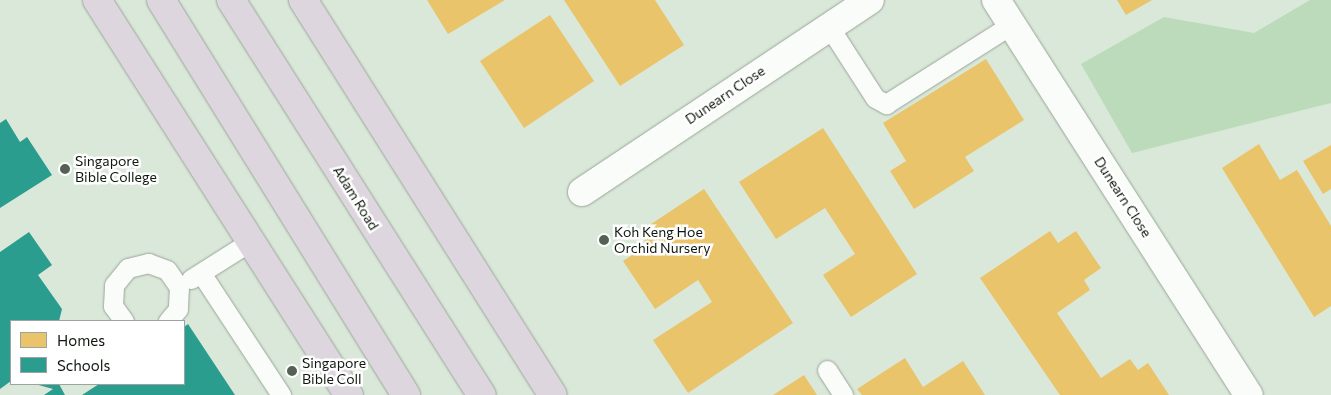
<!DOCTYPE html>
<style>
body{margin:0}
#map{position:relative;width:1331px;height:395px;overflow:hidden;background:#dae8d9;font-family:Commissioner,sans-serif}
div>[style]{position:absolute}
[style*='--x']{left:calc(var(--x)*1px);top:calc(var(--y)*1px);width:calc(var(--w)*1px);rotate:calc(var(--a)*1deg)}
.green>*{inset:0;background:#bbdbba}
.homes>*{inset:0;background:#e9c46a}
.schools>*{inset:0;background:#2a9d8f}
.roads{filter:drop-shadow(0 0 1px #9aa599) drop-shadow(0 0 1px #9aa599)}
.lane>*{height:19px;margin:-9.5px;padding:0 9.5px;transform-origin:9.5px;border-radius:9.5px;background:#f9fcf9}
.street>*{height:28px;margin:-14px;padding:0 14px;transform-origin:14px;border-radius:14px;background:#f9fcf9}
.highway>*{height:28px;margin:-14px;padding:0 14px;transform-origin:14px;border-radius:14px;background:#ddd6de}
.dots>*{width:14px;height:14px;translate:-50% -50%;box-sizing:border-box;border:2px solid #fff;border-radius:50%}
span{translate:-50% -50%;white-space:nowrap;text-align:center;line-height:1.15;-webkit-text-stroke:5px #fff;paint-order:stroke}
.street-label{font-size:14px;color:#0f180f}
.poi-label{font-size:14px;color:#0f180f}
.left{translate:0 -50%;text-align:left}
.legend{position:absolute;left:10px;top:320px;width:175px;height:65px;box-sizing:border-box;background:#fff;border:1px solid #9fa39f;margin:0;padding:6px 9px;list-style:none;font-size:15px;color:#0f180f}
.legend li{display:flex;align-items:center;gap:10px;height:25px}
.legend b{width:25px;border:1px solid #9fa39f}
</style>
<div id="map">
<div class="green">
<div style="clip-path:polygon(1310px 0,1331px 0,1331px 103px,1132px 153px,1081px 64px,1164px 17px,1254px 33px)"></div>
</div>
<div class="homes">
<div style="clip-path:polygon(427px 0,505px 0,448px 34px)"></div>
<div style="clip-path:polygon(564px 0,655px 0,684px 45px,620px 86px)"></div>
<div style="clip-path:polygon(1117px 0,1152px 0,1126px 15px)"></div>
<div style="clip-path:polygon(550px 15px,594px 81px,524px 128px,480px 61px)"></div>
<div style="clip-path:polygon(986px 59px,1024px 120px,965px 157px,974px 171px,914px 209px,890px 171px,906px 161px,883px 123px)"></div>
<div style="clip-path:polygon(823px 128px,917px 274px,851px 317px,823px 275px,855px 254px,825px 208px,776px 239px,739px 182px)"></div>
<div style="clip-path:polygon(1259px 144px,1280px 180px,1297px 170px,1331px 226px,1331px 306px,1314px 317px,1222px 168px)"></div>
<div style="clip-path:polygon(1331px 145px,1331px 189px,1323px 194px,1303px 161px)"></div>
<div style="clip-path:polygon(704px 189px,793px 323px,688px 393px,653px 340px,712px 302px,698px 280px,655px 309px,623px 261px,648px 245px,639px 232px)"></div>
<div style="clip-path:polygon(1050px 231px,1058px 243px,1076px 231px,1101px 268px,1084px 280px,1090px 290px,1057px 313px,1101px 378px,1130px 359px,1138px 370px,1148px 363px,1169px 395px,1060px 395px,980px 278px)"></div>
<div style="clip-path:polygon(905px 358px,923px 387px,963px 361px,985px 395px,862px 395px,857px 389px)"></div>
<div style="clip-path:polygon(804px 375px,817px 395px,773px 395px)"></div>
</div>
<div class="schools">
<div style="clip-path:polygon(6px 119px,20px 142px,27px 137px,52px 175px,0 208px,0 123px)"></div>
<div style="clip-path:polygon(29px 232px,52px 265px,38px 275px,62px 309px,59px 321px,11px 321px,11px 381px,0 389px,0 252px)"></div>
<div style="clip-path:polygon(188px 324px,235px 395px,82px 395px,99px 384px,184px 384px,184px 327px)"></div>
<div style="clip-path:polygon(35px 384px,59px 384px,65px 395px,44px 395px,53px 389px)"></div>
</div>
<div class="roads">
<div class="lane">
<div style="--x:828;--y:25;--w:87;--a:57.2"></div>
<div style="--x:875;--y:98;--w:13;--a:29"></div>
<div style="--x:886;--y:104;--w:149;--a:-32.4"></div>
<div style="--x:201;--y:273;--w:146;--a:56.7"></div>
<div style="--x:191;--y:279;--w:71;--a:-32.3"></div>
<div style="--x:124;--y:321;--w:19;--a:-126"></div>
<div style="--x:113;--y:306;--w:21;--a:-87"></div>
<div style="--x:114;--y:285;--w:22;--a:-51"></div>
<div style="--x:128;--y:268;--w:21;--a:-14"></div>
<div style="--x:148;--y:263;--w:20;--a:20"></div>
<div style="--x:167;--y:270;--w:21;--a:55"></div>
<div style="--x:179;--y:287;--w:22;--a:93"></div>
<div style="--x:178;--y:309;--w:16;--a:130"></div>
<div style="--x:827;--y:370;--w:30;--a:57"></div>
</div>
<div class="street">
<div style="--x:996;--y:0;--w:469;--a:57.4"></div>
<div style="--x:582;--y:192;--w:346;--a:-33.7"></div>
</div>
<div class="highway">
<div style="--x:97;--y:0;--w:469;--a:57.5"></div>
<div style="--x:161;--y:0;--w:465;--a:58.2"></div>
<div style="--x:231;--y:0;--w:468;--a:57.6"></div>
<div style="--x:303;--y:0;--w:467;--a:57.7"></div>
</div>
</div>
<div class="dots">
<div style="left:65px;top:169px;background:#566156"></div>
<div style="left:604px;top:240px;background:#566156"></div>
<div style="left:292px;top:371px;background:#566156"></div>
</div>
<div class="street-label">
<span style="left:725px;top:95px;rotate:-34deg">Dunearn Close</span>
<span style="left:1123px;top:197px;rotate:57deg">Dunearn Close</span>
<span style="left:356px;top:198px;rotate:58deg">Adam Road</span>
</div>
<div class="poi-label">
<span class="left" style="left:75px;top:169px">Singapore<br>Bible College</span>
<span class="left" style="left:614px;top:240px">Koh Keng Hoe<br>Orchid Nursery</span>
<span class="left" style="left:302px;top:371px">Singapore<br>Bible Coll</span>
</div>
<ul class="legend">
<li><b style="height:14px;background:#e9c46a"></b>Homes</li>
<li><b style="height:14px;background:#2a9d8f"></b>Schools</li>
</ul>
</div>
